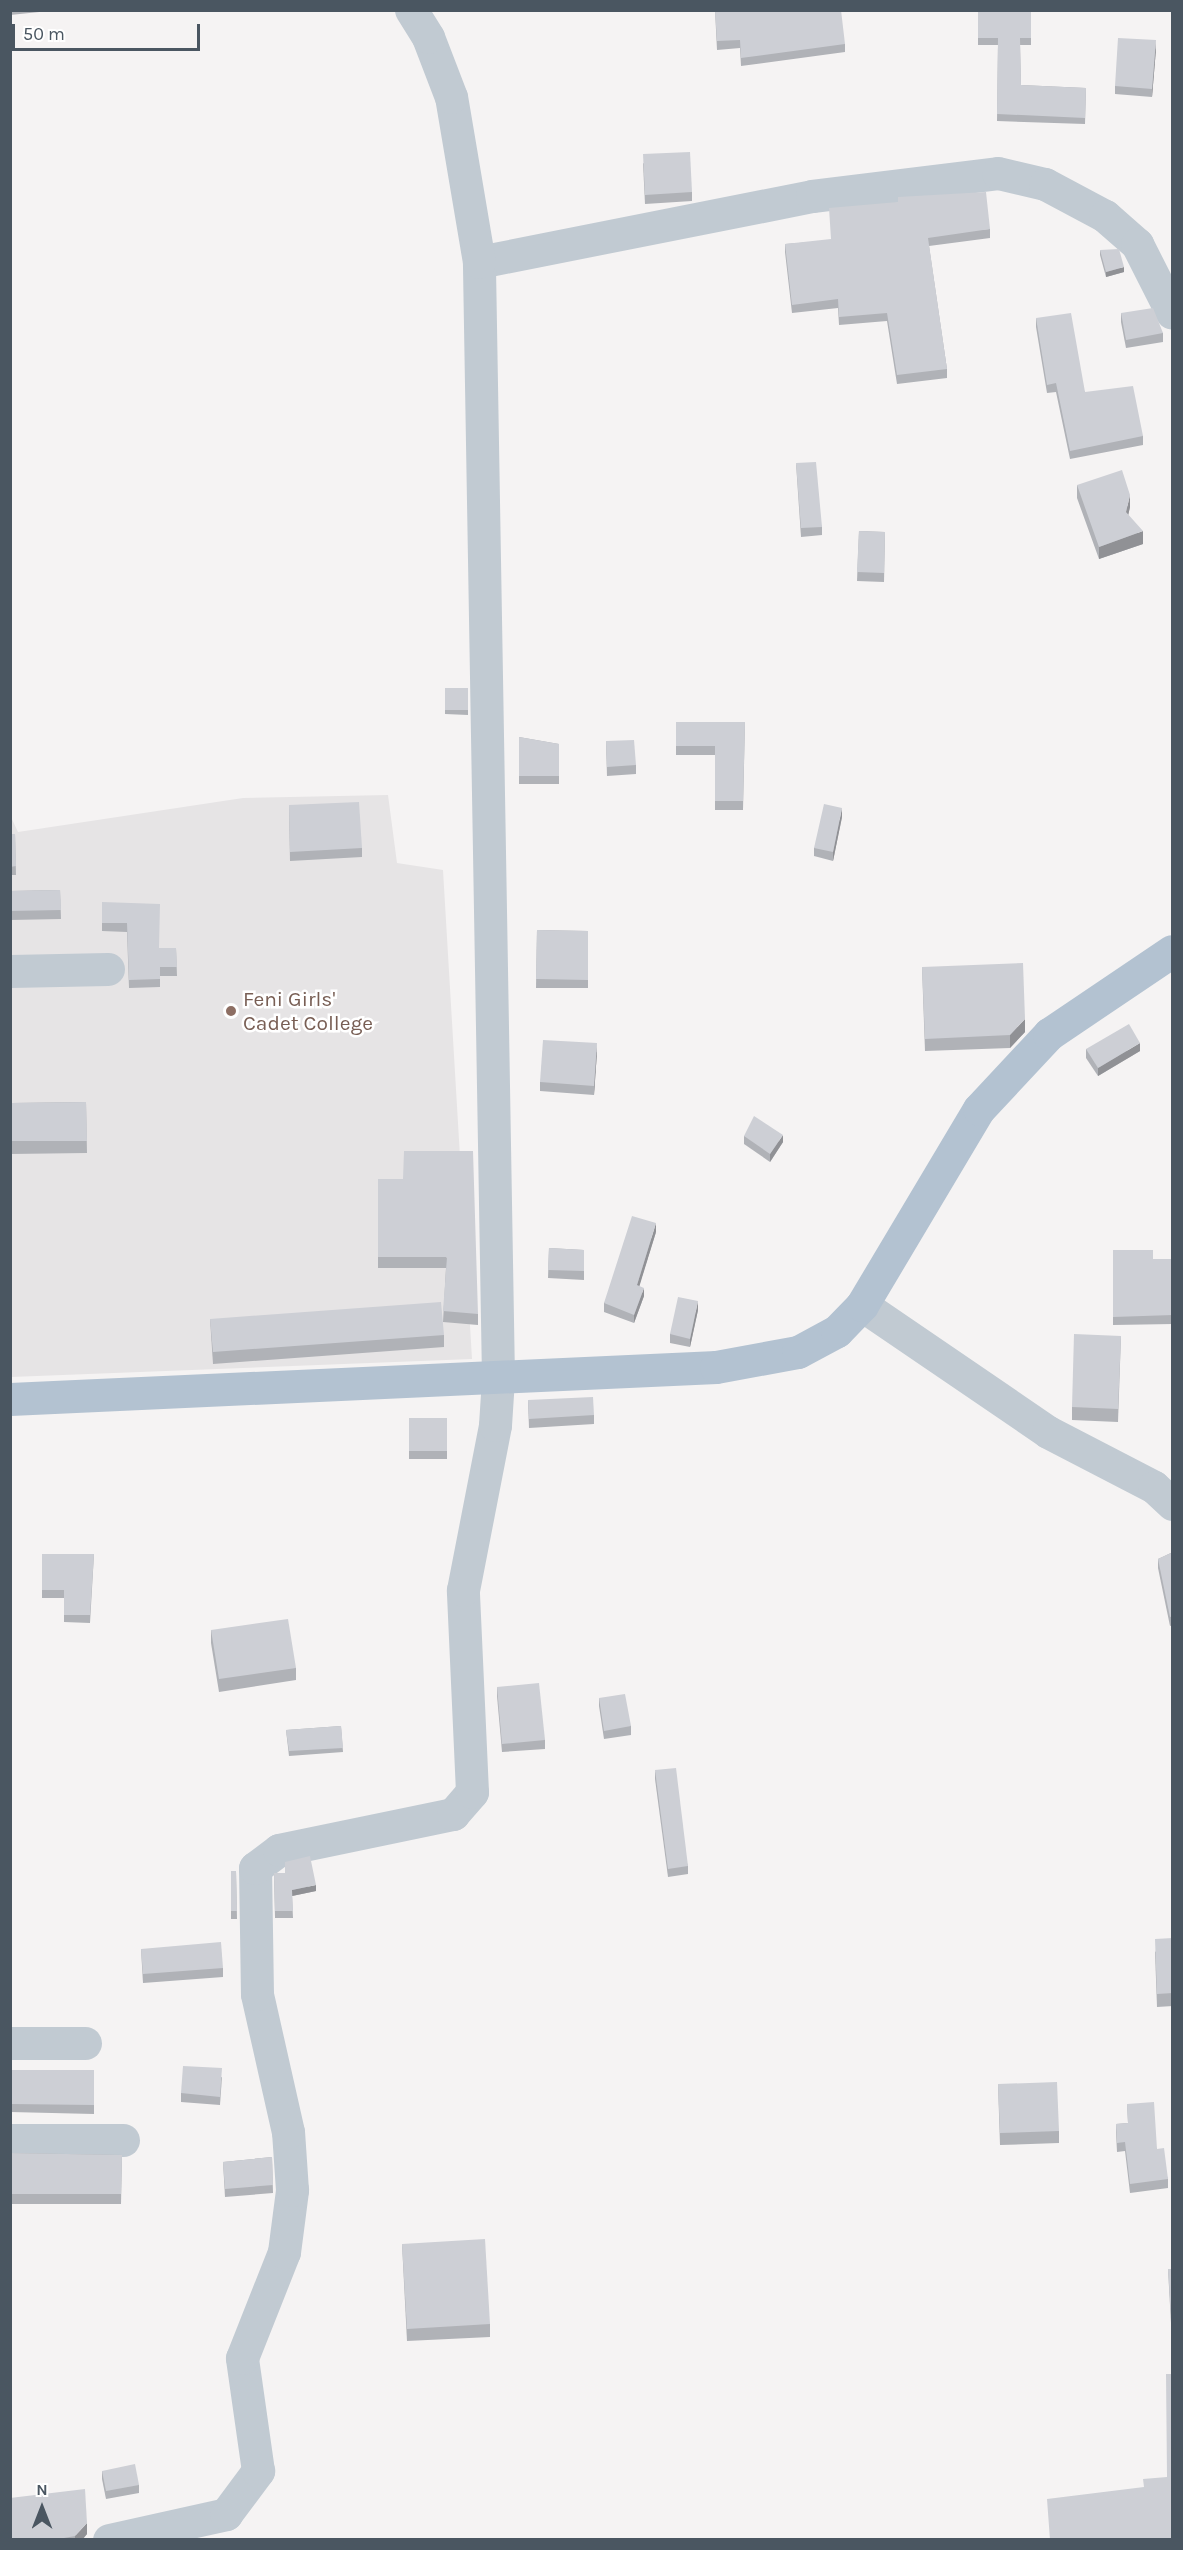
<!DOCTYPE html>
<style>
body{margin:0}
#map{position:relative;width:1183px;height:2550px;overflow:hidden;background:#f5f3f3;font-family:Karla,sans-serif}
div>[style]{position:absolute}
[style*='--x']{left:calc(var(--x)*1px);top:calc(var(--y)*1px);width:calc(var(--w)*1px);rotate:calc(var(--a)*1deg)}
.education>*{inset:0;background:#e6e4e5}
.minor>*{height:33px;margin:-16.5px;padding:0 16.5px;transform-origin:16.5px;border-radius:16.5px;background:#c1cad2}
.major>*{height:33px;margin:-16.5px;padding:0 16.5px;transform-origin:16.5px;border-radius:16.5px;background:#b3c2d1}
.wall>*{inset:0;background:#b0b2b7}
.shaded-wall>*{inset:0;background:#909195}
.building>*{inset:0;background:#cdcfd5}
.dots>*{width:16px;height:16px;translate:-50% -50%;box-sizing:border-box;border:3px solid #fff;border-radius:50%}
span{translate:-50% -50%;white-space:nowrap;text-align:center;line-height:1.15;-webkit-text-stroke:5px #fff;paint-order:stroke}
.education-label{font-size:21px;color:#785e54}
.left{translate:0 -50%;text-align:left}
.frame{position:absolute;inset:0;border:12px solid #4a5661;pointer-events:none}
.north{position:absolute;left:12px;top:2478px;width:60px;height:60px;-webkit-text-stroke:4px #fff;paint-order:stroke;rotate:0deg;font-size:16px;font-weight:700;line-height:24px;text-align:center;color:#4a5661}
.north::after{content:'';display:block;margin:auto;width:21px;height:27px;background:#4a5661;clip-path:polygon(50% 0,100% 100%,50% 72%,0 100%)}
.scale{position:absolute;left:12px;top:24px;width:188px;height:27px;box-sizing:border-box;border:3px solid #4a5661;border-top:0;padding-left:8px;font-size:18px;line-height:21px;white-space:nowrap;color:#4a5661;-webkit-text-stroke:4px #fff;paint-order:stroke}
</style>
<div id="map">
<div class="education">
<div style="clip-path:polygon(388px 795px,397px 863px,443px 870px,472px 1359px,11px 1377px,10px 815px,18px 832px,243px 798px)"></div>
</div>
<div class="minor">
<div style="--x:479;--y:262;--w:339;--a:-11.2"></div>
<div style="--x:812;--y:196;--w:187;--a:-7"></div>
<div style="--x:998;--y:173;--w:48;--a:13.2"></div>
<div style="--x:1045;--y:184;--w:68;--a:28.1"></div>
<div style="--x:1105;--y:216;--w:43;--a:41.2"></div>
<div style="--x:1137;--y:244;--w:77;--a:63.1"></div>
<div style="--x:10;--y:971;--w:98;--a:-1.2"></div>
<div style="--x:862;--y:1305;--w:225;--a:34.3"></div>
<div style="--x:1048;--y:1432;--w:119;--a:27.4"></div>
<div style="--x:1154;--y:1487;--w:25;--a:43"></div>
<div style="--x:10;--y:2043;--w:75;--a:0"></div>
<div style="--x:10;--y:2140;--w:113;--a:0"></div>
<div style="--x:109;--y:2540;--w:120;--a:-12.5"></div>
<div style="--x:226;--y:2514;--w:54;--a:-53.3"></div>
<div style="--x:258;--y:2471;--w:114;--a:-98.1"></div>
<div style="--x:242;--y:2358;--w:114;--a:-68.4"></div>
<div style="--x:284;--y:2252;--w:63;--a:-82.6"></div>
<div style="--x:292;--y:2190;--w:58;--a:-93.9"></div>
<div style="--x:288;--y:2132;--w:141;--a:-102.7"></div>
<div style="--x:257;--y:1994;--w:126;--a:-90.9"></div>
<div style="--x:255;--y:1868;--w:30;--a:-37"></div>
<div style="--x:279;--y:1850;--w:178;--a:-11.7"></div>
<div style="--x:453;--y:1814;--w:29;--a:-49"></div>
<div style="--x:472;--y:1792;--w:202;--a:-92.6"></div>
<div style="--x:463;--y:1590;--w:168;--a:-79"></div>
<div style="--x:495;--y:1425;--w:47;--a:-86.3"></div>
<div style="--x:498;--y:1378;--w:1116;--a:-90.98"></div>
<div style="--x:479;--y:262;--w:167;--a:-99.6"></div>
<div style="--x:451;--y:97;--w:64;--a:-111"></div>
<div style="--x:428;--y:37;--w:32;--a:-122"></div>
</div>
<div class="major">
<div style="--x:10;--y:1399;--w:707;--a:-2.6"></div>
<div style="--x:716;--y:1367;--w:83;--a:-10.4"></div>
<div style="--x:798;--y:1352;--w:44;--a:-28.3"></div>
<div style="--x:837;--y:1331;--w:36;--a:-46"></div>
<div style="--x:862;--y:1305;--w:228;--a:-59.2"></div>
<div style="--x:979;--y:1109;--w:103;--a:-47"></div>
<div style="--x:1049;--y:1034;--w:148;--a:-34"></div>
</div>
<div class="wall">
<div style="clip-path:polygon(10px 10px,49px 10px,49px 11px,10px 15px)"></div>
<div style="clip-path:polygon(715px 10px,845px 44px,845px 52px,741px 66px,740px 48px,717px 50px)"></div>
<div style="clip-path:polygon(978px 10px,1031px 10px,1031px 45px,1020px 45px,1021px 85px,1086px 88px,1085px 124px,997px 121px,998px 45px,978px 45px)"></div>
<div style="clip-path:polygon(1156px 49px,1152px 97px,1115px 94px,1115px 86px)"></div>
<div style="clip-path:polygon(643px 163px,692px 192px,692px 201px,645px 204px)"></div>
<div style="clip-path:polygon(990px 229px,990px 238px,929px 246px,947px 369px,947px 378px,897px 384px,887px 321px,839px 325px,838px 308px,792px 313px,785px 252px,785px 244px)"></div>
<div style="clip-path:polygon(1100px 250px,1124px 272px,1106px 277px,1100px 255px)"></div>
<div style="clip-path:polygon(1121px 313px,1163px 333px,1163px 342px,1126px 348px,1121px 322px)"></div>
<div style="clip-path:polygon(1036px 318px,1085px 392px,1143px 436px,1143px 445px,1070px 459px,1056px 392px,1047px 393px,1036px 327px)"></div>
<div style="clip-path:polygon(796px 463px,822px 527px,822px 535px,801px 537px)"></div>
<div style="clip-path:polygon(1077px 485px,1130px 507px,1128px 515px,1143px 544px,1099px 559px,1077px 498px)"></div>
<div style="clip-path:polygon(859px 531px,885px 532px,884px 582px,857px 581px)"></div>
<div style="clip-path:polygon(445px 688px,468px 688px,468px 715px,445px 714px)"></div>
<div style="clip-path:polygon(676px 722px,745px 722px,743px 810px,715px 810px,715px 755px,676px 755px)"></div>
<div style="clip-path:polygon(519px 737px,559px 744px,559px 784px,519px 784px)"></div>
<div style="clip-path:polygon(606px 741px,636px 765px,636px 774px,607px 776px)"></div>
<div style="clip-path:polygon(289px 805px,362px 848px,362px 857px,290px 861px)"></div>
<div style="clip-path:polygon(842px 817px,833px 861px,814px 856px,814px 848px)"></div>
<div style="clip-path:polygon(10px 834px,15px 834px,16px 875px,10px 875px)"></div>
<div style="clip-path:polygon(60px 890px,61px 919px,10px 920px,10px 891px)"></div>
<div style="clip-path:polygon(102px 902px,159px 948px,176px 948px,177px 976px,160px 976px,160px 987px,129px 988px,127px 932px,102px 931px)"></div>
<div style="clip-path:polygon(537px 930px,588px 931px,588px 988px,536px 988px)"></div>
<div style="clip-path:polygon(922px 967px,1025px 1032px,1010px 1048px,925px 1051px)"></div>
<div style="clip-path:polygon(1086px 1049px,1140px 1051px,1098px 1076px,1086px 1058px)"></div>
<div style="clip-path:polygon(597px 1052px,594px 1095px,540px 1091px,540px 1082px)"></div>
<div style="clip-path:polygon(10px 1088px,12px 1103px,86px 1102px,87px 1153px,10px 1154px)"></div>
<div style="clip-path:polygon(744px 1136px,783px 1142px,770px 1162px,744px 1144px)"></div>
<div style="clip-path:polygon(378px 1179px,403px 1179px,478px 1314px,478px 1325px,443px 1322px,446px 1268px,378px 1268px)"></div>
<div style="clip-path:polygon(656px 1232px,639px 1286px,644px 1296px,634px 1323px,604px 1312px,604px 1303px)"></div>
<div style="clip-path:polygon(549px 1248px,584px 1250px,584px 1280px,548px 1278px)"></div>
<div style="clip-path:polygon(1113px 1250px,1153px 1259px,1173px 1259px,1173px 1324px,1113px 1325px)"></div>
<div style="clip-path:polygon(698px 1310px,690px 1347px,670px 1343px,670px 1334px)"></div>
<div style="clip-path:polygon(210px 1319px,444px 1335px,444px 1347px,213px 1364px)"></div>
<div style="clip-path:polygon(1121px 1336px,1118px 1422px,1072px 1420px,1072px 1407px)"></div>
<div style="clip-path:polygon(528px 1400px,594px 1415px,594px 1424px,529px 1428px)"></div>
<div style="clip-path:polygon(409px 1418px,447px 1418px,447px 1459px,409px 1459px)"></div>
<div style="clip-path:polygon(1173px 1552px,1173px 1625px,1170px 1626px,1158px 1568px,1158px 1559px)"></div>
<div style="clip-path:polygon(42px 1554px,94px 1554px,90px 1623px,64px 1622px,64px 1598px,42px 1598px)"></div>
<div style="clip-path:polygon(211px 1630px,296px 1668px,296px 1680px,219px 1692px,211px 1643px)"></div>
<div style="clip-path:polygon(497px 1687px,545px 1740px,545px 1749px,502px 1752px,497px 1696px)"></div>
<div style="clip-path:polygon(599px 1698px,631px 1726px,631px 1735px,604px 1739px,599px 1706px)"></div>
<div style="clip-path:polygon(341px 1726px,343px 1752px,289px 1756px,286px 1730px)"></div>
<div style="clip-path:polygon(655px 1770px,688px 1866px,688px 1874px,668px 1877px,655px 1779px)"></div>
<div style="clip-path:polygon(231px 1871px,236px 1871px,237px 1919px,231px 1919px)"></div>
<div style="clip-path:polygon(274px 1873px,285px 1873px,316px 1891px,292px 1896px,293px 1918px,275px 1918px)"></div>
<div style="clip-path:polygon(1173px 1938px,1173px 2006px,1157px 2007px,1155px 1952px)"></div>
<div style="clip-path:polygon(141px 1949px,223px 1968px,223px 1977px,143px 1983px)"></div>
<div style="clip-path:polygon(10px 2070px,94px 2070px,94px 2114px,10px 2112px)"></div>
<div style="clip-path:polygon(222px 2077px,220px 2105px,181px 2102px,181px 2093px)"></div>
<div style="clip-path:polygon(998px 2084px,1059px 2131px,1059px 2143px,1000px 2145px)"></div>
<div style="clip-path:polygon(1127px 2104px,1157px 2149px,1168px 2179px,1168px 2188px,1130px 2193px,1125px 2151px,1117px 2152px,1116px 2132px,1116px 2124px,1128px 2123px)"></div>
<div style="clip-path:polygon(10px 2153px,122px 2155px,121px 2204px,10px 2204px)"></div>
<div style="clip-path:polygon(272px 2157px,273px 2193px,225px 2197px,223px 2162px)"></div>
<div style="clip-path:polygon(402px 2244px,490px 2324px,490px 2337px,407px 2341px)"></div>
<div style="clip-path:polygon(1168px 2269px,1173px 2269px,1173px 2323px,1171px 2323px)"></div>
<div style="clip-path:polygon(102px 2471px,139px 2485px,139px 2493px,106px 2499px,102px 2479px)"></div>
<div style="clip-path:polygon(87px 2534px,82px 2540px,10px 2540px)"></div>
</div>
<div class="shaded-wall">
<div style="clip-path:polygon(1156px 40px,1156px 49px,1152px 97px,1152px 89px)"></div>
<div style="clip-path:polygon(1124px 267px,1124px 272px,1106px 277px,1106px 272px)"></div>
<div style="clip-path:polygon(1130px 495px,1130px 507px,1126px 525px,1126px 512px)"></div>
<div style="clip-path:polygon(1143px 531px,1143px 544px,1099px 559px,1099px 547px)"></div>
<div style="clip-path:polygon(842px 808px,842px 817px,833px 861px,833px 852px)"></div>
<div style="clip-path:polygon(1025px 1019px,1025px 1032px,1010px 1048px,1010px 1035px)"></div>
<div style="clip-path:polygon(597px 1043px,597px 1052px,594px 1095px,594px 1086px)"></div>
<div style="clip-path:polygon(1140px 1043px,1140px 1051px,1098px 1076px,1098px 1068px)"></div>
<div style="clip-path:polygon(783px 1135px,783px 1142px,770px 1162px,770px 1154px)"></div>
<div style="clip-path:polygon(656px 1223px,656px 1232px,637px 1294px,637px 1285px)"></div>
<div style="clip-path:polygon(644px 1288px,644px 1296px,634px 1323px,634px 1315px)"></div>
<div style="clip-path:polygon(698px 1301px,698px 1310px,690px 1347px,690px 1339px)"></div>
<div style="clip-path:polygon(316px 1885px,316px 1891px,292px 1896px,292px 1890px)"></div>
<div style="clip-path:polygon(87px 2523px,87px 2534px,82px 2540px,75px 2540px,75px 2536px)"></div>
</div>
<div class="building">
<div style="clip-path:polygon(715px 10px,841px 10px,845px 44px,741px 58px,740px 40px,717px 41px)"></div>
<div style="clip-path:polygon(978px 10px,1031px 10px,1031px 38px,1020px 38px,1021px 85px,1086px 88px,1085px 118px,997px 114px,998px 38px,978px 38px)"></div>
<div style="clip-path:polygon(1118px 38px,1156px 40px,1152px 89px,1115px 86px)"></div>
<div style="clip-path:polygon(690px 152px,692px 192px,645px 195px,643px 154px)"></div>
<div style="clip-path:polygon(986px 192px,990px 229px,928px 238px,947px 369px,897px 375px,887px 313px,839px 317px,838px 299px,792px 305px,785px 244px,831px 239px,829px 208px,898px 202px,898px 197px)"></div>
<div style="clip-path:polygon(1119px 249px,1124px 267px,1106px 272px,1100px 250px)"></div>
<div style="clip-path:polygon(1153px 308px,1163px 333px,1126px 340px,1121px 313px)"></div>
<div style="clip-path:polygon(1071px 313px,1085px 392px,1133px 386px,1143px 436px,1070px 451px,1056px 383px,1047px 385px,1036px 318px)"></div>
<div style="clip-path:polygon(816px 462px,822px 527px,801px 528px,796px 463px)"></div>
<div style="clip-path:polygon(1122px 470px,1130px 495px,1126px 512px,1143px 531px,1099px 547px,1077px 485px)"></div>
<div style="clip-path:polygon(859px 531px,885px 532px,884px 573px,857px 572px)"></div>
<div style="clip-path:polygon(445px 688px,468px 688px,468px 710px,445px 710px)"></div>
<div style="clip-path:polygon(676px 722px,745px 722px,743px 801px,715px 801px,715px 746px,676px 746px)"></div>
<div style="clip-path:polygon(519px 737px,559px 744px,559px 776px,519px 776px)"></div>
<div style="clip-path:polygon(634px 740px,636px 765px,607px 767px,606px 741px)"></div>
<div style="clip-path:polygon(359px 802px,362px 848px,290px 852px,289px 805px)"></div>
<div style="clip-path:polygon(824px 804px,842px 808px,833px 852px,814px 848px)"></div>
<div style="clip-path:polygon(10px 834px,15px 834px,16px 866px,10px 867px)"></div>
<div style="clip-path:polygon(60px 890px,61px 910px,10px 911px,10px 891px)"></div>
<div style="clip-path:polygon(102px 902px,160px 904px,159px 948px,176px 948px,177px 967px,160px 967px,160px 979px,129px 980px,127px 923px,102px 923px)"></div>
<div style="clip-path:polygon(537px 930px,588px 931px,588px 980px,536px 979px)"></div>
<div style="clip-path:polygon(1023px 963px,1025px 1019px,1010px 1035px,925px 1039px,922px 967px)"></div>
<div style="clip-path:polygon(1129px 1024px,1140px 1043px,1098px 1068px,1086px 1049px)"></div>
<div style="clip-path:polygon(543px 1040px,597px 1043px,594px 1086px,540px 1082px)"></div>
<div style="clip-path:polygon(10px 1088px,12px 1088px,12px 1103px,86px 1102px,87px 1141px,10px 1141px)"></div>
<div style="clip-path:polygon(754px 1116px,783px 1135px,770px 1154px,744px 1136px)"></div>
<div style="clip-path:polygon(404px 1151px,473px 1151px,478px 1314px,443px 1311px,447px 1257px,378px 1257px,378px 1179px,403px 1179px)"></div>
<div style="clip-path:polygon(632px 1216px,656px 1223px,637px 1285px,644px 1288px,634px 1315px,604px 1303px)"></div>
<div style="clip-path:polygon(549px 1248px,584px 1250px,584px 1271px,548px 1270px)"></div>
<div style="clip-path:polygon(1113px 1250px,1153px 1250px,1153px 1259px,1173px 1259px,1173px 1315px,1113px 1317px)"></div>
<div style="clip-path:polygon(678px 1297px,698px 1301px,690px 1339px,670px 1334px)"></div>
<div style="clip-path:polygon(441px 1302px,444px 1335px,213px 1352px,210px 1319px)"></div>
<div style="clip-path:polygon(1074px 1334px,1121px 1336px,1118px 1409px,1072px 1407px)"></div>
<div style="clip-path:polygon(593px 1397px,594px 1415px,529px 1419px,528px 1400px)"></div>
<div style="clip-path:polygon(409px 1418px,447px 1418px,447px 1451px,409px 1451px)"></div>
<div style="clip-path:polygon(1173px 1552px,1173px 1616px,1170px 1617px,1158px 1559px)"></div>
<div style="clip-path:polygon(42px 1554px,94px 1554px,90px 1615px,64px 1615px,64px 1590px,42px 1590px)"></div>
<div style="clip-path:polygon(288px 1619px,296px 1668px,219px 1679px,211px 1630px)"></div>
<div style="clip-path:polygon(539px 1683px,545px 1740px,502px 1744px,497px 1687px)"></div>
<div style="clip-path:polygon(625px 1694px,631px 1726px,604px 1731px,599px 1698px)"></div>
<div style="clip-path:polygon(341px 1726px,343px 1748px,289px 1751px,286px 1730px)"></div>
<div style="clip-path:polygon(676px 1768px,688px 1866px,668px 1869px,655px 1770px)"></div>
<div style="clip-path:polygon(310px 1856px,316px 1885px,292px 1890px,293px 1911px,275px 1911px,274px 1873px,285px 1873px,285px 1862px)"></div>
<div style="clip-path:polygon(231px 1871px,236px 1871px,237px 1911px,231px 1911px)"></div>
<div style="clip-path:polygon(1173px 1938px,1173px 1993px,1157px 1994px,1155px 1939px)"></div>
<div style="clip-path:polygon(221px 1942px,223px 1968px,143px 1974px,141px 1949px)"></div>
<div style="clip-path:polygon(183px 2066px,222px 2068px,220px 2097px,181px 2093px)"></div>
<div style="clip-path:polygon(10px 2070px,94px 2070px,94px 2105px,10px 2104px)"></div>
<div style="clip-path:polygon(1057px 2082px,1059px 2131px,1000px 2133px,998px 2084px)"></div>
<div style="clip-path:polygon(1154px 2102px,1157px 2149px,1164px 2148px,1168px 2179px,1130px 2184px,1125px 2142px,1117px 2143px,1116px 2124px,1128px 2123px,1127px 2104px)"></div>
<div style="clip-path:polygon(10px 2153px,122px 2155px,121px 2194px,10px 2194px)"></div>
<div style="clip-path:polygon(272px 2157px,273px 2185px,225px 2189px,223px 2162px)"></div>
<div style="clip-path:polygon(485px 2239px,490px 2324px,407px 2329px,402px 2244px)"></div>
<div style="clip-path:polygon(1168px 2269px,1173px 2269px,1173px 2314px,1171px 2314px)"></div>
<div style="clip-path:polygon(1166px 2374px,1173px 2374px,1173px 2540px,1050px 2540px,1047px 2499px,1144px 2487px,1143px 2479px,1167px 2477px)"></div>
<div style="clip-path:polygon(135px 2464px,139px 2485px,106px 2491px,102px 2471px)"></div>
<div style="clip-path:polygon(85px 2489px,87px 2523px,75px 2536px,53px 2540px,10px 2540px,10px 2498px)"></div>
</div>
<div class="dots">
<div style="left:231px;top:1011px;background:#8d6e63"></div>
</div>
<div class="education-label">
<span class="left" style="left:243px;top:1011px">Feni Girls'<br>Cadet College</span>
</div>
<div class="frame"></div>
<div class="north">N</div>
<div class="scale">50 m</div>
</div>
